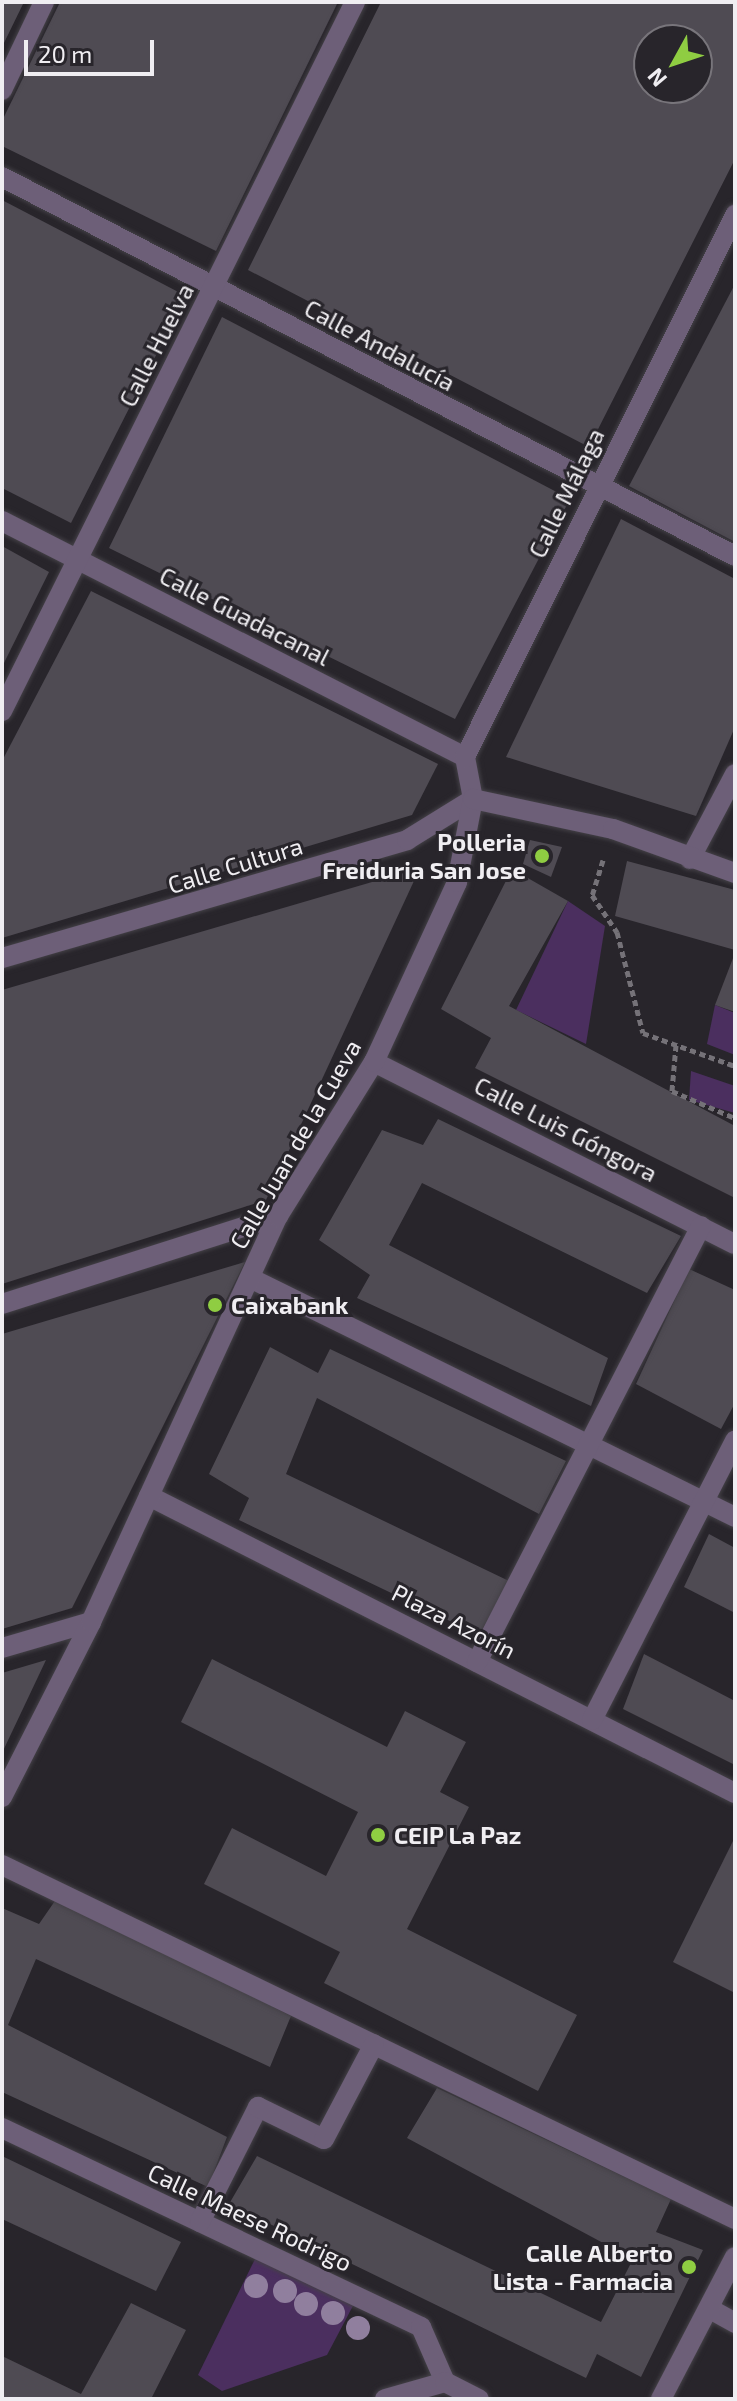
<!DOCTYPE html>
<meta charset="utf-8">
<style>
body{margin:0}
#map{position:relative;width:737px;height:2401px;overflow:hidden;background:#28252b;font-family:"Exo 2",sans-serif}
div>[style]{position:absolute}
[style*='--x']{left:calc(var(--x)*1px);top:calc(var(--y)*1px);width:calc(var(--w)*1px);rotate:calc(var(--a)*1deg)}
.green>*{inset:0;background:#4b2f5f}
.building>*{inset:0;background:#4f4b53}
.path>*{height:5px;margin-top:-2.5px;transform-origin:0;background:repeating-linear-gradient(90deg,#757278 0 6px,transparent 0 10px)}
.roads{filter:drop-shadow(0 0 2px #444147) drop-shadow(0 0 2px #444147)}
.minor>*{height:20px;margin:-10px;padding:0 10px;transform-origin:10px;border-radius:10px;background:#6d5f78}
.trees>*{width:24px;height:24px;margin:-12px;border-radius:50%;background:#907f9e}
.dots>*{width:22px;height:22px;translate:-50% -50%;box-sizing:border-box;border:4px solid #28252b;border-radius:50%}
span{translate:-50% -50%;white-space:nowrap;text-align:center;line-height:1.15;-webkit-text-stroke:6px #28252b;paint-order:stroke}
.street-label{font-size:24px;color:#f0eef2}
.poi-label{font-size:24px;color:#f0eef2;font-weight:700}
.right{translate:-100% -50%;text-align:right}
.left{translate:0 -50%;text-align:left}
.frame{position:absolute;inset:0;border:4px solid #f0eef2;pointer-events:none}
.north{position:absolute;left:633px;top:24px;width:80px;height:80px;box-sizing:border-box;background:#28252b;border:2px solid #78757b;border-radius:50%;rotate:230deg;font-size:22px;font-weight:700;line-height:32px;text-align:center;color:#f0eef2}
.north::after{content:'';display:block;margin:auto;width:28px;height:36px;background:#8fcd42;clip-path:polygon(50% 0,100% 100%,50% 72%,0 100%)}
.scale{position:absolute;left:24px;top:40px;width:130px;height:36px;box-sizing:border-box;border:4px solid #f0eef2;border-top:0;padding-left:10px;font-size:24px;line-height:28px;white-space:nowrap;color:#f0eef2;-webkit-text-stroke:6px #28252b;paint-order:stroke}
</style>
<div id="map">
<div class="green">
<div style="clip-path:polygon(568px 901px,605px 926px,586px 1044px,516px 1010px)"></div>
<div style="clip-path:polygon(715px 1005px,735px 1013px,735px 1055px,707px 1044px)"></div>
<div style="clip-path:polygon(691px 1071px,735px 1086px,735px 1113px,689px 1100px)"></div>
<div style="clip-path:polygon(256px 2257px,355px 2302px,327px 2355px,222px 2391px,198px 2375px)"></div>
</div>
<div class="building">
<div style="clip-path:polygon(2px 2px,24px 2px,2px 47px)"></div>
<div style="clip-path:polygon(60px 2px,338px 2px,216px 251px,2px 146px,2px 121px)"></div>
<div style="clip-path:polygon(evenodd,381px 2px,735px 2px,735px 159px,589px 447px,248px 270px,381px 2px,649px 40px,697px 40px,697px 88px,649px 88px,649px 40px)"></div>
<div style="clip-path:polygon(2px 200px,186px 296px,71px 523px,2px 488px)"></div>
<div style="clip-path:polygon(735px 284px,735px 542px,629px 486px)"></div>
<div style="clip-path:polygon(222px 317px,570px 499px,455px 719px,109px 548px)"></div>
<div style="clip-path:polygon(621px 519px,735px 579px,735px 727px,696px 816px,506px 757px)"></div>
<div style="clip-path:polygon(2px 546px,49px 572px,2px 667px)"></div>
<div style="clip-path:polygon(91px 591px,438px 764px,412px 815px,2px 938px,2px 761px)"></div>
<div style="clip-path:polygon(530px 840px,562px 847px,551px 877px,523px 864px)"></div>
<div style="clip-path:polygon(627px 861px,735px 890px,735px 950px,615px 916px)"></div>
<div style="clip-path:polygon(420px 868px,266px 1200px,2px 1284px,2px 990px)"></div>
<div style="clip-path:polygon(512px 869px,568px 901px,509px 1006px,735px 1126px,735px 1198px,475px 1068px,491px 1038px,441px 1009px)"></div>
<div style="clip-path:polygon(735px 953px,735px 1012px,715px 1005px)"></div>
<div style="clip-path:polygon(438px 1119px,681px 1236px,647px 1293px,422px 1183px,389px 1245px,608px 1358px,591px 1406px,357px 1298px,370px 1275px,319px 1240px,382px 1130px,423px 1145px)"></div>
<div style="clip-path:polygon(245px 1262px,72px 1608px,2px 1629px,2px 1334px)"></div>
<div style="clip-path:polygon(689px 1269px,735px 1290px,735px 1403px,721px 1429px,636px 1384px)"></div>
<div style="clip-path:polygon(270px 1347px,318px 1373px,330px 1349px,566px 1461px,539px 1514px,317px 1398px,286px 1474px,509px 1581px,479px 1635px,239px 1520px,249px 1498px,209px 1474px)"></div>
<div style="clip-path:polygon(709px 1534px,735px 1548px,735px 1613px,684px 1587px)"></div>
<div style="clip-path:polygon(644px 1654px,735px 1701px,735px 1765px,623px 1709px)"></div>
<div style="clip-path:polygon(212px 1659px,387px 1747px,405px 1711px,466px 1742px,440px 1792px,469px 1807px,407px 1929px,577px 2015px,538px 2091px,324px 1983px,340px 1952px,204px 1884px,232px 1828px,326px 1876px,358px 1812px,181px 1722px)"></div>
<div style="clip-path:polygon(46px 1660px,2px 1753px,2px 1673px)"></div>
<div style="clip-path:polygon(735px 1837px,735px 1993px,673px 1962px)"></div>
<div style="clip-path:polygon(57px 1898px,291px 2016px,270px 2067px,36px 1959px,8px 2025px,227px 2137px,208px 2187px,2px 2092px,2px 1908px,39px 1924px)"></div>
<div style="clip-path:polygon(437px 2088px,671px 2199px,656px 2232px,703px 2250px,641px 2377px,597px 2354px,586px 2378px,229px 2204px,257px 2156px,601px 2322px,633px 2259px,407px 2138px)"></div>
<div style="clip-path:polygon(2px 2156px,181px 2242px,156px 2291px,2px 2219px)"></div>
<div style="clip-path:polygon(131px 2303px,186px 2330px,151px 2399px,2px 2399px,2px 2356px,81px 2394px)"></div>
</div>
<div class="path">
<div style="--x:603;--y:860;--w:37;--a:107"></div>
<div style="--x:592;--y:895;--w:45;--a:56"></div>
<div style="--x:617;--y:932;--w:104;--a:75.6"></div>
<div style="--x:643;--y:1033;--w:98;--a:19.7"></div>
<div style="--x:676;--y:1045;--w:46;--a:95"></div>
<div style="--x:672;--y:1091;--w:69;--a:23.2"></div>
</div>
<div class="roads">
<div class="minor">
<div style="--x:2;--y:90;--w:98;--a:-64.5"></div>
<div style="--x:2;--y:177;--w:825;--a:27.34"></div>
<div style="--x:2;--y:521;--w:520;--a:27.01"></div>
<div style="--x:2;--y:711;--w:792;--a:-63.53"></div>
<div style="--x:690;--y:859;--w:96;--a:-62.1"></div>
<div style="--x:2;--y:958;--w:422;--a:-16.2"></div>
<div style="--x:407;--y:840;--w:78;--a:-31.8"></div>
<div style="--x:473;--y:799;--w:43;--a:-100.8"></div>
<div style="--x:465;--y:757;--w:606;--a:-63.52"></div>
<div style="--x:374;--y:1062;--w:404;--a:26.8"></div>
<div style="--x:250;--y:1278;--w:541;--a:26.23"></div>
<div style="--x:2;--y:1304;--w:290;--a:-17.7"></div>
<div style="--x:149;--y:1496;--w:657;--a:26.88"></div>
<div style="--x:2;--y:1648;--w:93;--a:-16.3"></div>
<div style="--x:477;--y:1662;--w:490;--a:-62.8"></div>
<div style="--x:592;--y:1720;--w:314;--a:-62.9"></div>
<div style="--x:2;--y:1797;--w:196;--a:-63"></div>
<div style="--x:91;--y:1622;--w:447;--a:-65.3"></div>
<div style="--x:278;--y:1216;--w:181;--a:-58.1"></div>
<div style="--x:374;--y:1062;--w:198;--a:-65.2"></div>
<div style="--x:457;--y:882;--w:85;--a:-79.1"></div>
<div style="--x:473;--y:799;--w:143;--a:12.1"></div>
<div style="--x:613;--y:829;--w:130;--a:19.8"></div>
<div style="--x:2;--y:1865;--w:814;--a:25.78"></div>
<div style="--x:2;--y:2128;--w:464;--a:25.4"></div>
<div style="--x:421;--y:2327;--w:60;--a:66.4"></div>
<div style="--x:200;--y:2222;--w:129;--a:-63.2"></div>
<div style="--x:258;--y:2107;--w:73;--a:25.9"></div>
<div style="--x:324;--y:2139;--w:107;--a:-62.2"></div>
<div style="--x:710;--y:2309;--w:29;--a:29"></div>
<div style="--x:385;--y:2399;--w:62;--a:-15.8"></div>
<div style="--x:445;--y:2382;--w:38;--a:27"></div>
<div style="--x:661;--y:2399;--w:160;--a:-62.5"></div>
</div>
</div>
<div class="trees">
<div style="left:256px;top:2286px"></div>
<div style="left:285px;top:2291px"></div>
<div style="left:306px;top:2304px"></div>
<div style="left:333px;top:2313px"></div>
<div style="left:358px;top:2328px"></div>
</div>
<div class="dots">
<div style="left:542px;top:856px;background:#8fcd42"></div>
<div style="left:215px;top:1305px;background:#8fcd42"></div>
<div style="left:378px;top:1835px;background:#8fcd42"></div>
<div style="left:689px;top:2267px;background:#8fcd42"></div>
</div>
<div class="street-label">
<span style="left:156px;top:345px;rotate:-63deg">Calle Huelva</span>
<span style="left:380px;top:345px;rotate:28deg">Calle Andalucía</span>
<span style="left:566px;top:493px;rotate:-64deg">Calle Málaga</span>
<span style="left:245px;top:616px;rotate:27deg">Calle Guadacanal</span>
<span style="left:235px;top:865px;rotate:-17deg">Calle Cultura</span>
<span style="left:566px;top:1129px;rotate:27deg">Calle Luis Góngora</span>
<span style="left:295px;top:1144px;rotate:-60deg">Calle Juan de la Cueva</span>
<span style="left:454px;top:1621px;rotate:27deg">Plaza Azorín</span>
<span style="left:250px;top:2217px;rotate:25deg">Calle Maese Rodrigo</span>
</div>
<div class="poi-label">
<span class="right" style="left:526px;top:856px">Polleria<br>Freiduria San Jose</span>
<span class="left" style="left:231px;top:1305px">Caixabank</span>
<span class="left" style="left:394px;top:1835px">CEIP La Paz</span>
<span class="right" style="left:673px;top:2267px">Calle Alberto<br>Lista - Farmacia</span>
</div>
<div class="frame"></div>
<div class="north">N</div>
<div class="scale">20 m</div>
</div>
